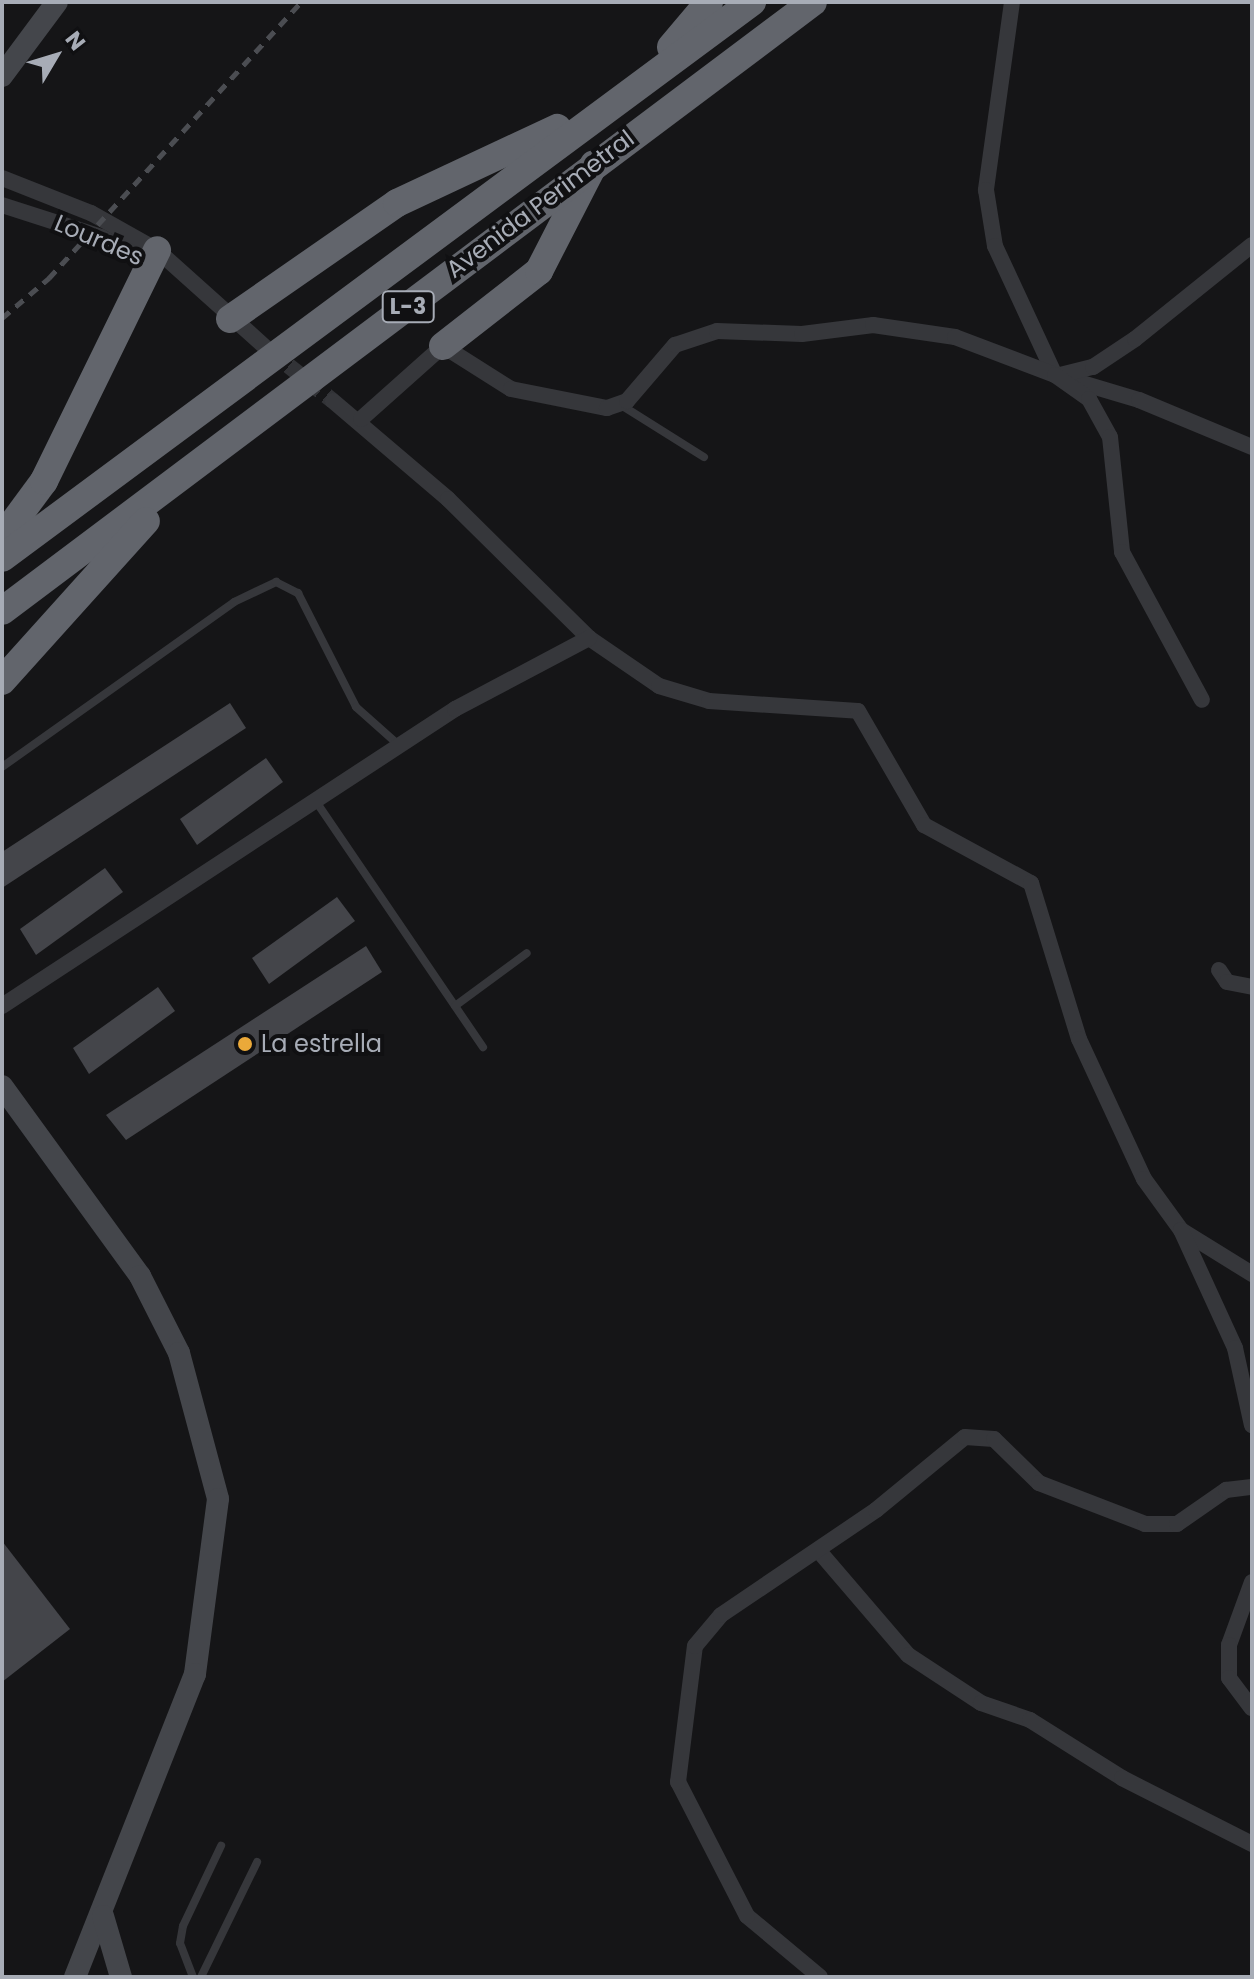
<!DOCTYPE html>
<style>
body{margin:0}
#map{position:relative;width:1254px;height:1979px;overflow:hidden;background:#151517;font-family:Poppins,sans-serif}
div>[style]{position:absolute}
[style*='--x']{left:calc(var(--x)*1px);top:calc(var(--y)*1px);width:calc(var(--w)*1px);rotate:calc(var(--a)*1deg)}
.building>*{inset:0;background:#44454a}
.street-tunnel>*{height:16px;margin-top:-8px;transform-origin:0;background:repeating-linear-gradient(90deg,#323337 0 16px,transparent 0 24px)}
.lane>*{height:8px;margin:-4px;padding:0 4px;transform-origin:4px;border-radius:4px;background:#36373b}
.street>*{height:16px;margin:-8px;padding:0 8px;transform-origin:8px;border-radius:8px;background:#36373b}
.secondary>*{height:22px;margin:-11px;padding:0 11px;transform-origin:11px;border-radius:11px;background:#44464b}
.highway>*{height:28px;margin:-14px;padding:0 14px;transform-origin:14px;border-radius:14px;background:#62656c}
.rail>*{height:5px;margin-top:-2.5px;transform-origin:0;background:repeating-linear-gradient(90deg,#4b4d52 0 10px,transparent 0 18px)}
.dots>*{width:22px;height:22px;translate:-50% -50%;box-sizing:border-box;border:4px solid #101012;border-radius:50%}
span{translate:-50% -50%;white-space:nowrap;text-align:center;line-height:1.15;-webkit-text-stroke:8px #101012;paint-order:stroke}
.shield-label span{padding:2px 6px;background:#101012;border:2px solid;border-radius:6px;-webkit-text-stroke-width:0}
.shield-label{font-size:22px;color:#a7acb6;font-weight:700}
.street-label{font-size:24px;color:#a7acb6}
.poi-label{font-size:24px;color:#a7acb6}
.left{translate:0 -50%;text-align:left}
.frame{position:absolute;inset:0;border:4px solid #a7acb6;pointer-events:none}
.north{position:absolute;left:16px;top:16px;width:80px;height:80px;-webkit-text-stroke:6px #101012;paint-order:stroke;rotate:52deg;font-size:22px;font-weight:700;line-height:32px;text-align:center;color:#a7acb6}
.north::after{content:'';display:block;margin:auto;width:28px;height:36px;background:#a7acb6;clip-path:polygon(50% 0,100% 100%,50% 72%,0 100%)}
</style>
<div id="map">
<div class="building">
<div style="clip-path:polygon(230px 703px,246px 728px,2px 888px,2px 852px)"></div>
<div style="clip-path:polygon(266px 758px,283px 782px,197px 845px,180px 819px)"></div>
<div style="clip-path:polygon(105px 868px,123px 892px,36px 955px,20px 929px)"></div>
<div style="clip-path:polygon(337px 897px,355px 921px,269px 984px,252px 958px)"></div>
<div style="clip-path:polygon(366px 946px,382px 972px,126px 1140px,106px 1115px)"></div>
<div style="clip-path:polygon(158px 987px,175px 1011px,89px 1074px,73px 1048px)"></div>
<div style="clip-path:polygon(2px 1541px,70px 1629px,2px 1682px)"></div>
</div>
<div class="street-tunnel">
<div style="--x:270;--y:351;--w:80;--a:38.4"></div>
</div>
<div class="lane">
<div style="--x:621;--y:405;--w:98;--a:32.1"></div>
<div style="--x:2;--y:767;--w:285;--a:-35.4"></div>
<div style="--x:234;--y:602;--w:47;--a:-25.5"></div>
<div style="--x:276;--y:582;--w:25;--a:27"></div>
<div style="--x:298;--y:593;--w:128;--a:63"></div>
<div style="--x:356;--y:707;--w:59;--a:41.6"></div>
<div style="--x:315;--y:800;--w:299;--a:55.8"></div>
<div style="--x:455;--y:1006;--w:89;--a:-36.4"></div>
<div style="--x:193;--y:1977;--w:36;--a:-111"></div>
<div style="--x:180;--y:1943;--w:17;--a:-80"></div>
<div style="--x:183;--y:1926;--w:89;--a:-64.6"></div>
<div style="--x:201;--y:1977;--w:128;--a:-64"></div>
</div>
<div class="street">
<div style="--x:1012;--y:2;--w:190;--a:97.9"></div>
<div style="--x:986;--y:190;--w:57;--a:80.9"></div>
<div style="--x:995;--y:246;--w:142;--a:65.1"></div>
<div style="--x:1055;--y:375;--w:88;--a:16.6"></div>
<div style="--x:1139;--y:400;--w:122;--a:22.6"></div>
<div style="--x:2;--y:178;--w:96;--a:21.5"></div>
<div style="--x:91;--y:213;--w:76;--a:29.3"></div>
<div style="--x:157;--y:250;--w:145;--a:41.9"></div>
<div style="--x:2;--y:205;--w:104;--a:17.9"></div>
<div style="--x:101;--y:237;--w:62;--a:27"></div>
<div style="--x:1060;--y:375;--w:34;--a:-14"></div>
<div style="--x:1093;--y:367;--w:50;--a:-33.7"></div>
<div style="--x:1135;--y:339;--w:150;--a:-38.8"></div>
<div style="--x:333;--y:401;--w:151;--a:40.4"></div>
<div style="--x:448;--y:499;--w:198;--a:44.6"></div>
<div style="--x:589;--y:638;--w:85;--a:34.4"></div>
<div style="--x:659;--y:686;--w:52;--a:16.7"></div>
<div style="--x:709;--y:701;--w:149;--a:3.8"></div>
<div style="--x:858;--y:711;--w:132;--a:59.9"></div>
<div style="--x:924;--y:825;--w:122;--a:28.5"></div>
<div style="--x:1031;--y:883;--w:163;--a:72.9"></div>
<div style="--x:1079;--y:1039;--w:154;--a:65.1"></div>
<div style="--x:1144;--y:1179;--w:63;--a:54"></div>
<div style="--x:1181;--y:1230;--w:84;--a:31.8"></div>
<div style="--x:361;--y:419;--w:110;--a:-41.7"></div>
<div style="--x:443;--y:346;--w:80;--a:32.3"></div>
<div style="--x:511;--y:389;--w:98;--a:11.2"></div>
<div style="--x:607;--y:408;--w:21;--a:-19"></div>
<div style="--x:627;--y:401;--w:74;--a:-49.4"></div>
<div style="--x:675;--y:345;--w:44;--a:-18.4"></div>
<div style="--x:717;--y:331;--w:85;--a:2"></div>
<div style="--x:802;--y:334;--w:72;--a:-7.2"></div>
<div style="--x:873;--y:325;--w:83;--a:8.3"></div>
<div style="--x:955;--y:337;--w:107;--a:20.8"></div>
<div style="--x:1055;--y:375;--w:42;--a:35.2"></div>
<div style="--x:1089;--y:399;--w:43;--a:61.1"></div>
<div style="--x:1110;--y:437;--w:116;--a:84"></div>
<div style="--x:1122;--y:552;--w:168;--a:61.6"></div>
<div style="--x:1219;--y:970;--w:14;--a:56"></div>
<div style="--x:1227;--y:982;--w:25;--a:11"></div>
<div style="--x:2;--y:1006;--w:542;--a:-33.25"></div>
<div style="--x:455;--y:709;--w:152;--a:-27.9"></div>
<div style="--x:1181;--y:1230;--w:130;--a:65.4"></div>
<div style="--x:1235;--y:1348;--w:79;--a:77.6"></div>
<div style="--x:818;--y:1550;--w:138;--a:49.4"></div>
<div style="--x:908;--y:1655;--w:87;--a:33.3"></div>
<div style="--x:981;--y:1703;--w:52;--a:19.1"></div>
<div style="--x:1030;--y:1720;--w:109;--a:32.2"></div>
<div style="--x:1122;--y:1778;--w:146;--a:26.9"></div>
<div style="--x:1252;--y:1582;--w:67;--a:110.1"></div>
<div style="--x:1229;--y:1645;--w:33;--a:90"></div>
<div style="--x:1229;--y:1678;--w:38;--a:53"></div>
<div style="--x:820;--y:1977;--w:95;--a:-140.1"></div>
<div style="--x:747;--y:1916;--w:151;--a:-117.2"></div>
<div style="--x:678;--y:1782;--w:137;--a:-82.9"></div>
<div style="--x:695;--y:1646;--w:40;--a:-50"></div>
<div style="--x:721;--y:1615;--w:187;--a:-34.1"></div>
<div style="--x:876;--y:1510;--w:115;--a:-39.4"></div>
<div style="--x:965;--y:1437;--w:29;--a:4"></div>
<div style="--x:994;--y:1439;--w:63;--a:44.4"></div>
<div style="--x:1039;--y:1483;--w:114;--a:21.1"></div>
<div style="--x:1145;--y:1524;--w:32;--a:0"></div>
<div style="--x:1177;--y:1524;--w:60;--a:-34.8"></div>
<div style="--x:1226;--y:1490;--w:26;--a:-7"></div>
</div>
<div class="secondary">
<div style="--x:2;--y:76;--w:92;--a:-53.4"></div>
<div style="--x:2;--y:1086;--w:235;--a:54"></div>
<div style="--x:140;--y:1276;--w:86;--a:63.1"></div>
<div style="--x:179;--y:1353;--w:151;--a:75"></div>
<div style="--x:218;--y:1499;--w:177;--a:97.5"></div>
<div style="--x:195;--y:1674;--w:326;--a:111.6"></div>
<div style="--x:103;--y:1916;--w:64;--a:73.6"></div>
</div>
<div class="highway">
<div style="--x:671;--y:47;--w:59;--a:-49.8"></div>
<div style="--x:230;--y:319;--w:203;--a:-34.8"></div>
<div style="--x:397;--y:203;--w:177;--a:-25.1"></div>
<div style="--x:443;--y:346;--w:122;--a:-38"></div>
<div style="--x:539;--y:271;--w:120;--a:-62.8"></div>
<div style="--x:2;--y:538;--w:71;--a:-53.6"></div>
<div style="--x:44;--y:481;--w:257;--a:-63.9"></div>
<div style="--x:2;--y:558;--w:934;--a:-36.55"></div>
<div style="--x:2;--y:611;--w:1014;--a:-36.9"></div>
<div style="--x:2;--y:681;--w:215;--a:-48"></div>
</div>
<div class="rail">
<div style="--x:2;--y:318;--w:62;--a:-40.4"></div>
<div style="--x:49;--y:278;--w:374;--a:-47.6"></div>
</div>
<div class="dots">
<div style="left:245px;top:1044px;background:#eba939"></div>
</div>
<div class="shield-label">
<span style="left:408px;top:307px">L-3</span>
</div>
<div class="street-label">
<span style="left:540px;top:204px;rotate:-37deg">Avenida Perimetral</span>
<span style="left:99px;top:240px;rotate:23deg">Lourdes</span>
</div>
<div class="poi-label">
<span class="left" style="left:261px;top:1044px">La estrella</span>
</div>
<div class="frame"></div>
<div class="north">N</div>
</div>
